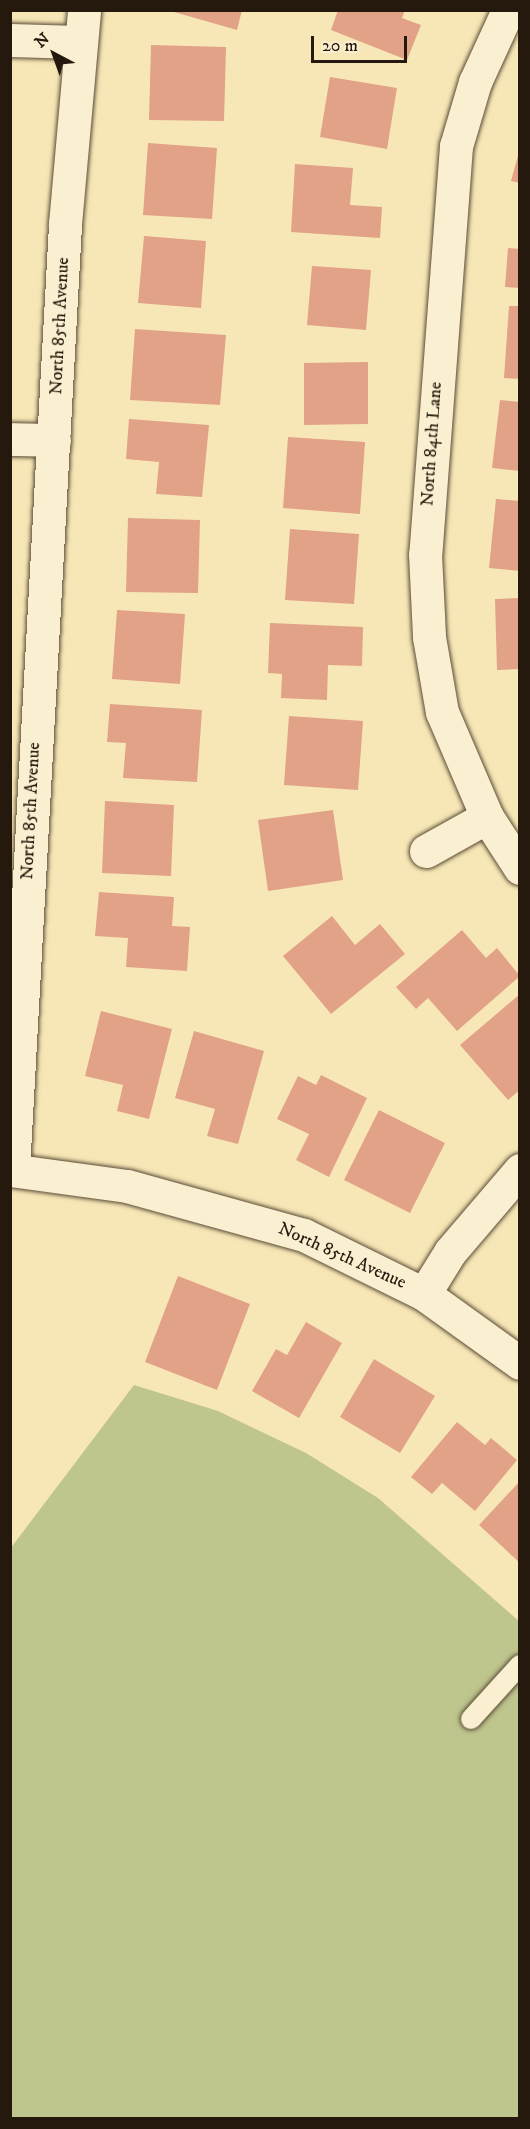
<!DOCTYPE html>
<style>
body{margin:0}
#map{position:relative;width:530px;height:2129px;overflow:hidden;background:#f8e7b6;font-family:"IM FELL DW Pica",serif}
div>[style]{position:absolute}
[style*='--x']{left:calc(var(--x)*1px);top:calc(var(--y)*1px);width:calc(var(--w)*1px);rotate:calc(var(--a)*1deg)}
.green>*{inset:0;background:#bec58d}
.building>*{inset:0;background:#e1a288}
.roads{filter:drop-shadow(0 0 2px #5a4c37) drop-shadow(0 0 2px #5a4c37)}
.lane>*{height:20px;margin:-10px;padding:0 10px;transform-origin:10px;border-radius:10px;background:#faefd0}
.street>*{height:33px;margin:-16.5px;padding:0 16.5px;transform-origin:16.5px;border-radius:16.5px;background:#faefd0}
span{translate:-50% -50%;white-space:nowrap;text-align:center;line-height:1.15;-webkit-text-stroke:6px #faefd0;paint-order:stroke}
.street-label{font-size:18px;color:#25180d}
.frame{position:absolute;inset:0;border:12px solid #25180d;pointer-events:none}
.north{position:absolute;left:24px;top:24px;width:60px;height:60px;-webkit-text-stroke:4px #faefd0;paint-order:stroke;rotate:319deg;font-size:16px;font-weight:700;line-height:24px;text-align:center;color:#25180d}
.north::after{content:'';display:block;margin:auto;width:21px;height:27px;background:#25180d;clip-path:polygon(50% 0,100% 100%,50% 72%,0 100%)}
.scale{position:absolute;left:311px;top:36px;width:96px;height:27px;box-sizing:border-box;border:3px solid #25180d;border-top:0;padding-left:8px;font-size:18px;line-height:21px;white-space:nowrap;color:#25180d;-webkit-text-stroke:4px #faefd0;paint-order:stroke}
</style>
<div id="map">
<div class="green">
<div style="clip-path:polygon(134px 1385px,218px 1411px,306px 1453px,378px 1498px,519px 1621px,519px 2118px,11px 2118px,10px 1549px)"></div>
</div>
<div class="building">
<div style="clip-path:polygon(167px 10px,242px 10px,237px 30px)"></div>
<div style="clip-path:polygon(338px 10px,405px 10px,402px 18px,421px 25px,407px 60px,331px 30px)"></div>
<div style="clip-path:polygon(151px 45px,226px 47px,224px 121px,149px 120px)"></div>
<div style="clip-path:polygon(330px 77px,397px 88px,387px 149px,320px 137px)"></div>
<div style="clip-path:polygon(148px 143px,217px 148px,212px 219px,143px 215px)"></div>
<div style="clip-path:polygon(519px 152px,520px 152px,520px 183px,511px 181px)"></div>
<div style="clip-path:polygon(295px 164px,353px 168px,350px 205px,382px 207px,380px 238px,291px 232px)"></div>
<div style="clip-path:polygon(144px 236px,206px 241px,201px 308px,138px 303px)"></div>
<div style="clip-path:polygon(508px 248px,520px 249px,520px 288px,505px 287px)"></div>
<div style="clip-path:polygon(312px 266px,371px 270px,366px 330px,307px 325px)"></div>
<div style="clip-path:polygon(509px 306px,520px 306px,520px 379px,504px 378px)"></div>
<div style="clip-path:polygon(135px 329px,226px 335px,220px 405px,130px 400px)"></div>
<div style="clip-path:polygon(368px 362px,368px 424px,304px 425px,304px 363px)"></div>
<div style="clip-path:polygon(500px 400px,520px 402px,520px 471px,492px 468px)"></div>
<div style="clip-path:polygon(129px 419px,209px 425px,202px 497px,156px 494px,159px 462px,126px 459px)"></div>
<div style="clip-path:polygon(288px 437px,365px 442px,360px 514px,283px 508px)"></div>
<div style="clip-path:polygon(496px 499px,520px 501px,520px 571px,489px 568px)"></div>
<div style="clip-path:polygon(128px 518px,200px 520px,198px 593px,126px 592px)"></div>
<div style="clip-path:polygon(290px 529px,359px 534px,354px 604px,285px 600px)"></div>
<div style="clip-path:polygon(520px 598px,520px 669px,497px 670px,495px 599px)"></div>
<div style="clip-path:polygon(117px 610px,185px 614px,180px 684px,112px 679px)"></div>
<div style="clip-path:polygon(270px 623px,363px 627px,362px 666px,328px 665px,327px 700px,281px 698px,282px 674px,268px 673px)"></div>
<div style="clip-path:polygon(110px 704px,202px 710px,197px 782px,123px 778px,126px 743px,107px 742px)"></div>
<div style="clip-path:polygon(289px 716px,363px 721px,358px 790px,284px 785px)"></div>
<div style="clip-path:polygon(105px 801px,174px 805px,171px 876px,102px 873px)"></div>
<div style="clip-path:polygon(333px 810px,343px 880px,268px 891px,258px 820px)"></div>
<div style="clip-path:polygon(99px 892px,174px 897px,172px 926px,190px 927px,187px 971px,126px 967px,128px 938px,95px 936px)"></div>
<div style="clip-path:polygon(332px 916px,355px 945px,380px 924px,405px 954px,331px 1014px,283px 956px)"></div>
<div style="clip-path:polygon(462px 930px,486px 958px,497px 948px,520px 976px,457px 1031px,428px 998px,416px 1009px,396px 987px)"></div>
<div style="clip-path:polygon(520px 994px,520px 1090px,508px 1100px,460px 1045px)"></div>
<div style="clip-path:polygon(101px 1011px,172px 1029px,149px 1119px,117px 1111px,123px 1085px,85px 1076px)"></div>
<div style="clip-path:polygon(194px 1031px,264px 1051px,238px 1144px,207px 1136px,215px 1109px,175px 1098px)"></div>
<div style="clip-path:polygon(321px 1075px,367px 1098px,329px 1177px,296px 1160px,309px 1134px,277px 1119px,298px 1076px,316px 1085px)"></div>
<div style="clip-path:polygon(379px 1110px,445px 1143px,410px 1213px,344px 1180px)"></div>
<div style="clip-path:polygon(178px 1276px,250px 1304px,217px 1390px,145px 1362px)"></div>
<div style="clip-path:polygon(306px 1322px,342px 1343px,299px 1418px,252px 1391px,276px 1349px,287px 1355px)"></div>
<div style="clip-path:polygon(374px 1359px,435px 1396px,400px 1453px,340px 1417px)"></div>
<div style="clip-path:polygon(457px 1422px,485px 1445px,491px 1438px,517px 1460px,475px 1511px,442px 1483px,432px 1494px,411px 1477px)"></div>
<div style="clip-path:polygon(520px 1481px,520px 1563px,479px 1525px)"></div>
</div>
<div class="roads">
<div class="lane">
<div style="--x:471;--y:1719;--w:73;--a:-47.8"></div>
</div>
<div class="street">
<div style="--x:508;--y:10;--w:79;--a:114.6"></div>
<div style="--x:475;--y:82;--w:67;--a:106.5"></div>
<div style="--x:456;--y:146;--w:409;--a:94.3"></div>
<div style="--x:425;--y:554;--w:83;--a:87.2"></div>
<div style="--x:429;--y:637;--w:76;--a:80.2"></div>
<div style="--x:442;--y:712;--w:114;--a:66.8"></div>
<div style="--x:487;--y:817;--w:61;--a:57.1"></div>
<div style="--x:10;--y:40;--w:69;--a:1.7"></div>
<div style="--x:10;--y:439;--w:44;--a:1.3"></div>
<div style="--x:426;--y:851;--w:70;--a:-29.1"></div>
<div style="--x:10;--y:1170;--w:118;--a:7.8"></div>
<div style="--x:127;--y:1186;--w:184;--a:15.5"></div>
<div style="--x:304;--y:1235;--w:134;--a:26.2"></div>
<div style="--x:424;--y:1294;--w:118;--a:35.7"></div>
<div style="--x:13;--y:1170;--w:947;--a:-86.85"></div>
<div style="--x:65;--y:224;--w:215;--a:-84.9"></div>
<div style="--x:424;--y:1294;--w:49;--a:-58.2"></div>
<div style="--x:450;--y:1252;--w:108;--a:-49.5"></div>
</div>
</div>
<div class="street-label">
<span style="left:60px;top:326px;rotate:-87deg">North 85th Avenue</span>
<span style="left:432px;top:444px;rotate:-86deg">North 84th Lane</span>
<span style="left:31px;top:811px;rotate:-87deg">North 85th Avenue</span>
<span style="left:342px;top:1256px;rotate:24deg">North 85th Avenue</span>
</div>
<div class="frame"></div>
<div class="north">N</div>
<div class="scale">20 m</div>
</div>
